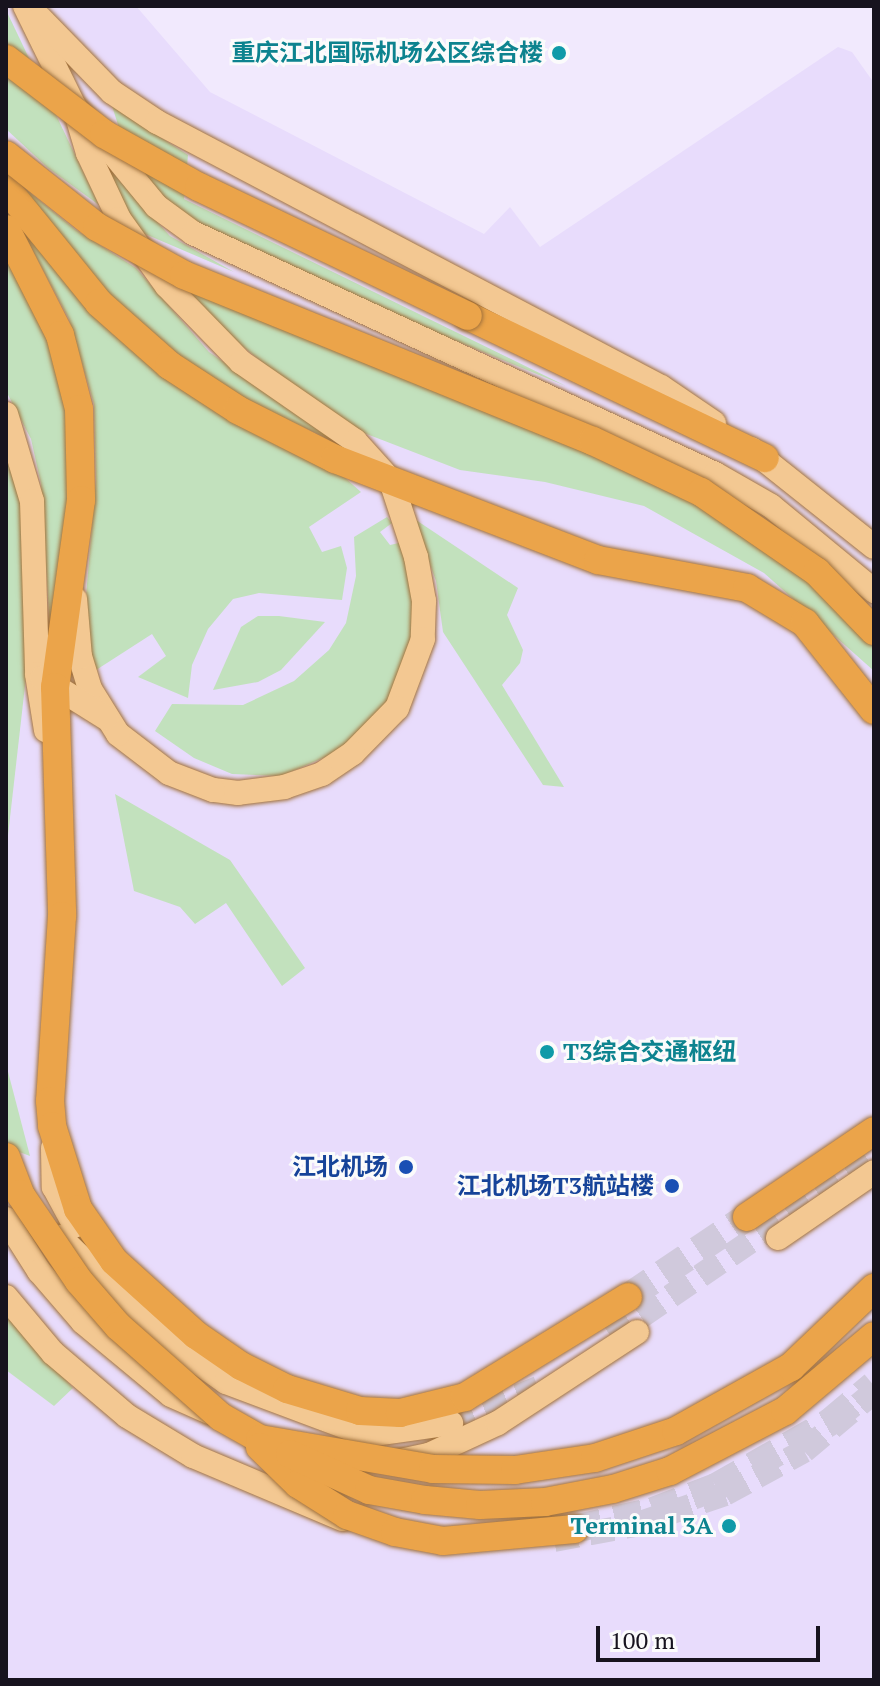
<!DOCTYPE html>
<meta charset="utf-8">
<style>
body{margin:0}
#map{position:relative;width:880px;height:1686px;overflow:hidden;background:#f1e9fd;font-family:"PT Serif","Noto Sans SC",serif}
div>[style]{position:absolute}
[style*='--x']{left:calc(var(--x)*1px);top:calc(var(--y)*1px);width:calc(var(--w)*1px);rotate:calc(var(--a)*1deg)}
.built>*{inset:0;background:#e8dcfc}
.green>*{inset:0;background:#c2e1bd}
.major-tunnel>*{height:24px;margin-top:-12px;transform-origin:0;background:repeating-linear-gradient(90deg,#d0c9dc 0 24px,transparent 0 36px)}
.highway-tunnel>*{height:28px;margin-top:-14px;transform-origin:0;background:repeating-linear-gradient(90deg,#d0c9dc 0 28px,transparent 0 42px)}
.roads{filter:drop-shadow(0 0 2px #a1713b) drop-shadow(0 0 2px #a1713b)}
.major>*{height:24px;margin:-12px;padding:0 12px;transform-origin:12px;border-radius:12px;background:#f3c892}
.highway>*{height:28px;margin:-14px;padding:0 14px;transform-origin:14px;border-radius:14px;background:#eba44a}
.bridges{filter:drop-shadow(0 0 2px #a1713b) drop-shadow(0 0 2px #a1713b)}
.highway-bridge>*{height:28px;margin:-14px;padding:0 14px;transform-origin:14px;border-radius:14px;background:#eba44a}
.dots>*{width:22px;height:22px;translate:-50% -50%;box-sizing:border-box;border:4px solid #fbfbfb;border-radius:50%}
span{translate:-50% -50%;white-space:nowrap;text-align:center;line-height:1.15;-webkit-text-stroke:6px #fbfbfb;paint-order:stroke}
.culture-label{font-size:24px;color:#0d838f;font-weight:700}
.right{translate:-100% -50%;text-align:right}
.left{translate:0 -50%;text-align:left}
.transit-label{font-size:24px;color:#164399;font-weight:700}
.frame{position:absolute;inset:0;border:8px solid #17131e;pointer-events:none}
.scale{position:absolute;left:596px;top:1626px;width:224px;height:36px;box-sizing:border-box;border:4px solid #17131e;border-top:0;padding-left:10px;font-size:24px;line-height:28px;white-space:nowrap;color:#17131e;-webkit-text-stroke:6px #fbfbfb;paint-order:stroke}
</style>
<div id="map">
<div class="built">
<div style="clip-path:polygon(6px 6px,136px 6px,210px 92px,484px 234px,510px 207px,540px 247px,838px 47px,852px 52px,874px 83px,874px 1680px,6px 1680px)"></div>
</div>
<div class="green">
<div style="clip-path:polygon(6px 10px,99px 205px,48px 168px,6px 129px)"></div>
<div style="clip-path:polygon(112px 106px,188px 155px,184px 199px,566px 386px,351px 298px,192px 223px,131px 165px)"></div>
<div style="clip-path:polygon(102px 161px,170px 236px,234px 272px,138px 231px)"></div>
<div style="clip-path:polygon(24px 188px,76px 230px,136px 268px,209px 352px,355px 451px,249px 402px,185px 360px,101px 288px)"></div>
<div style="clip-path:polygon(6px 200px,87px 302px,335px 469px,361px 492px,309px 527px,322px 552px,341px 546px,347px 568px,342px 600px,259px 593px,233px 599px,208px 629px,192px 665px,188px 698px,138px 677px,166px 656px,152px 634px,93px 672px,84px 619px,96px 479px,94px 404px,69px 319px)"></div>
<div style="clip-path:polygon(6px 242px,50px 326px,75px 449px,50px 631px,41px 484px,31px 439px,6px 391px)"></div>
<div style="clip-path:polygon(176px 282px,642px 475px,697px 503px,791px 565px,868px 640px,874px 648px,874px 671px,764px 573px,644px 506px,545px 482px,460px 470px,364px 433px,281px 377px,227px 334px)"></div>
<div style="clip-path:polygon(6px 437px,24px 514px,26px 677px,6px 853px)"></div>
<div style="clip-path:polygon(387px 517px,392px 523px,380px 532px,390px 545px,403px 542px,412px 574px,414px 635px,396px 688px,374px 719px,337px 752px,281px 776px,232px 774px,194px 758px,155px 731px,172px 704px,243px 705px,294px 681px,329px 650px,346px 623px,356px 576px,354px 537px)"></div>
<div style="clip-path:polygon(413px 518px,518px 588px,507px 615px,523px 650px,520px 663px,502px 685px,564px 787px,543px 785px,443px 632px,436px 581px)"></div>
<div style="clip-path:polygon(279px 616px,325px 622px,281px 670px,258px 682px,213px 690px,241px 627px,258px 616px)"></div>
<div style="clip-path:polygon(115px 794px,230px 860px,305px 968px,282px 986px,226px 903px,195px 924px,180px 907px,134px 891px)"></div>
<div style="clip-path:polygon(6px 1064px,30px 1156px,6px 1147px)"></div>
<div style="clip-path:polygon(6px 1314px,73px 1388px,54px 1406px,6px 1370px)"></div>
</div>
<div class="major-tunnel">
<div style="--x:611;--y:1337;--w:319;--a:-34.4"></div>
<div style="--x:451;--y:1423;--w:94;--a:-21.9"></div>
<div style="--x:554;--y:1540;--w:81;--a:-10.6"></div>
<div style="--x:634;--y:1525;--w:96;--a:-18.8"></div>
<div style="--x:725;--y:1494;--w:90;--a:-28.6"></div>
<div style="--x:804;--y:1451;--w:92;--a:-40.1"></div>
</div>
<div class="highway-tunnel">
<div style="--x:628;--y:1297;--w:143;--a:-33.9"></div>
<div style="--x:574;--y:1529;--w:81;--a:-12.8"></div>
<div style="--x:653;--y:1511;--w:67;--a:-20.9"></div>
<div style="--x:716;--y:1487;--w:131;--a:-29.7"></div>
<div style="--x:830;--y:1422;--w:57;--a:-40.1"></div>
</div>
<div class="roads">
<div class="major">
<div style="--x:25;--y:6;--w:111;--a:63.9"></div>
<div style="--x:74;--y:106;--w:129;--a:50.6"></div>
<div style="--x:156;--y:206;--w:46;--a:36.1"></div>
<div style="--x:193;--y:233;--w:575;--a:24.78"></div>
<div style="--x:715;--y:474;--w:64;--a:29.7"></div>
<div style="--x:771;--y:506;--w:134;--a:39.5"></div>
<div style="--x:40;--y:18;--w:103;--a:45.8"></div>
<div style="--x:112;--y:92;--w:54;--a:33.7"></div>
<div style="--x:157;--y:122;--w:569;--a:27.74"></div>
<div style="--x:661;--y:387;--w:64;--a:34.2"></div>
<div style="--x:74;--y:106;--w:49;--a:73.4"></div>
<div style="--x:88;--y:153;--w:73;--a:64.8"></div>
<div style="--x:119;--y:219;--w:82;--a:54.4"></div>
<div style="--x:167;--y:286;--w:106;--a:45.8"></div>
<div style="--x:241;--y:362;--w:139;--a:34.7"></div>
<div style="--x:355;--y:441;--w:54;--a:48"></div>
<div style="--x:391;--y:481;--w:80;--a:71.8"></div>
<div style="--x:416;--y:557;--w:45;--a:79.7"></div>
<div style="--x:424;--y:601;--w:38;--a:92"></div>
<div style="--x:423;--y:639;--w:74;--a:110.6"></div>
<div style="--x:397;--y:708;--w:63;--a:134.4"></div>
<div style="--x:353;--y:753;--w:37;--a:146"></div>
<div style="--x:322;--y:774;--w:39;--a:161"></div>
<div style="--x:285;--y:787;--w:47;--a:172.7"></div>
<div style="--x:238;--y:793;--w:25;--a:-173"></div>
<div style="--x:213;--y:790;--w:47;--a:-158.9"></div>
<div style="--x:169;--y:773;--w:64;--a:-142.6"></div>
<div style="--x:118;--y:734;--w:53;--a:-121.9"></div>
<div style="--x:90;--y:689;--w:34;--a:-107"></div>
<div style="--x:80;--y:657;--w:58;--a:-94.9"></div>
<div style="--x:6;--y:414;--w:91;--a:73.4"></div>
<div style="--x:32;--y:501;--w:173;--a:88.3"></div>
<div style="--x:37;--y:674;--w:57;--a:80.9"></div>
<div style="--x:751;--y:449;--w:157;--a:38.5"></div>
<div style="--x:42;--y:678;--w:75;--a:32"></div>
<div style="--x:53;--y:1148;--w:39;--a:89"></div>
<div style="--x:54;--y:1187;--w:44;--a:61.7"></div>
<div style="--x:6;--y:1219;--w:62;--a:57.6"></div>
<div style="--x:39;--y:1271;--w:67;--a:49.2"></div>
<div style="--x:83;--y:1322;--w:114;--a:39.7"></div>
<div style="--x:171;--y:1395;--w:42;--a:24.1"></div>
<div style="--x:60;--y:1237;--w:148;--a:44.2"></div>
<div style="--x:166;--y:1340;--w:73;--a:35"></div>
<div style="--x:226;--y:1382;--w:151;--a:20.6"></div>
<div style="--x:367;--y:1435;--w:85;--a:-8.1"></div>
<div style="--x:778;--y:1238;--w:116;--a:-34.5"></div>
<div style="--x:6;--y:1297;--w:73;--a:50"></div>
<div style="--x:53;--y:1353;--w:97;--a:40.4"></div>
<div style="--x:127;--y:1416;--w:77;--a:31.2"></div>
<div style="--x:193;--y:1456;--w:162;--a:22.9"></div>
<div style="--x:400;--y:1461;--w:30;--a:-12"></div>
<div style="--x:429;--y:1455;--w:76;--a:-24.9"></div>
<div style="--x:498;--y:1423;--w:166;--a:-33.2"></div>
</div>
<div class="highway">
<div style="--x:6;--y:188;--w:148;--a:51"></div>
<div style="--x:99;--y:303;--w:94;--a:41.5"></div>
<div style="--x:169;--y:365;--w:82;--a:33.1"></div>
<div style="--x:238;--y:410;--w:109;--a:26.8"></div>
<div style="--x:335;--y:459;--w:282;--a:21"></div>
<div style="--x:598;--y:560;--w:152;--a:10.6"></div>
<div style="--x:747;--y:588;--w:68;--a:31.1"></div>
<div style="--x:805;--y:623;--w:111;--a:51.6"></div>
<div style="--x:6;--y:229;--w:119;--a:63"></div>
<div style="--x:60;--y:335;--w:76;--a:75.6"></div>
<div style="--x:79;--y:409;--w:91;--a:88.7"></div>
<div style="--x:81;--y:500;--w:189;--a:97.9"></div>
<div style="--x:55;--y:687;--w:229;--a:88.2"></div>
<div style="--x:62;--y:916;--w:185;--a:93.7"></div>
<div style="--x:50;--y:1101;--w:25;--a:85"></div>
<div style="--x:52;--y:1126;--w:87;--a:72.6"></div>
<div style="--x:78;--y:1209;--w:63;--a:55.3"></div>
<div style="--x:114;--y:1261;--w:110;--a:42.1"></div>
<div style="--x:196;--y:1335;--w:55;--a:34.6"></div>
<div style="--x:241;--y:1366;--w:51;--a:26.6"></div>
<div style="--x:287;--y:1389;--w:76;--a:16.8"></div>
<div style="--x:360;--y:1411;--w:40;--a:2.9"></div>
<div style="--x:400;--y:1413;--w:67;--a:-13.8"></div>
<div style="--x:465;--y:1397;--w:191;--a:-31.5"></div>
<div style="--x:468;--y:316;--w:329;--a:25.6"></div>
<div style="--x:747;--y:1217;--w:153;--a:-34.1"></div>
</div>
</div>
<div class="bridges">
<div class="highway-bridge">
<div style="--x:6;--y:59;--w:123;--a:37.4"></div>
<div style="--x:104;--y:134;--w:109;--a:29.2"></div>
<div style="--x:199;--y:187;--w:298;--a:25.6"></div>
<div style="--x:6;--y:155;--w:116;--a:38.4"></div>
<div style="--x:97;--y:227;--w:99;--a:28.9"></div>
<div style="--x:184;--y:275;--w:441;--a:22.1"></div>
<div style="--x:593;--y:441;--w:119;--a:25.3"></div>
<div style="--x:701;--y:492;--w:141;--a:34.6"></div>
<div style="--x:817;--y:572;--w:82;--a:46"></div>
<div style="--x:6;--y:1157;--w:40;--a:69"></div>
<div style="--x:20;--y:1194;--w:105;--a:55.9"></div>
<div style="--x:79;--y:1281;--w:60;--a:49.1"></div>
<div style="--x:118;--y:1326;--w:137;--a:41.5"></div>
<div style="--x:221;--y:1417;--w:45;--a:29.4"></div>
<div style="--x:260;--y:1439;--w:176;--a:9.8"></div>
<div style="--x:433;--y:1469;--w:82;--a:0.7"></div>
<div style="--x:515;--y:1470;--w:81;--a:-8.5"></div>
<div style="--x:595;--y:1458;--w:85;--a:-18.4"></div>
<div style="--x:676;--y:1431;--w:132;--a:-29.1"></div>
<div style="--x:791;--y:1367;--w:115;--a:-43.6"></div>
<div style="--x:260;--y:1447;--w:53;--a:44.2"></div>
<div style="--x:298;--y:1484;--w:58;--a:32.3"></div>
<div style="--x:347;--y:1515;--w:51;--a:19.5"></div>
<div style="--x:395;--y:1532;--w:49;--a:10.6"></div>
<div style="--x:443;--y:1541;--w:132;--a:-5.2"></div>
<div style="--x:290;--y:1454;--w:87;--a:24.5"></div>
<div style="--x:369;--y:1490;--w:57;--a:10.1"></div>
<div style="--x:425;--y:1500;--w:55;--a:5.2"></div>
<div style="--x:480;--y:1505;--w:65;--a:-2.6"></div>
<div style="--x:545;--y:1502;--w:69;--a:-10.8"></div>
<div style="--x:613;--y:1489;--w:60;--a:-17.5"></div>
<div style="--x:670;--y:1471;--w:130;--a:-27.6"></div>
<div style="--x:785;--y:1411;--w:116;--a:-40.1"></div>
</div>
</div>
<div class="dots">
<div style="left:559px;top:53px;background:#0f9aa8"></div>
<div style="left:547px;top:1052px;background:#0f9aa8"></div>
<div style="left:406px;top:1167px;background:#1a4fb4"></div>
<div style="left:672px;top:1186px;background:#1a4fb4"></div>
<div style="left:729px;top:1526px;background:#0f9aa8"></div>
</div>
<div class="culture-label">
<span class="right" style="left:543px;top:53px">重庆江北国际机场公区综合楼</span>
<span class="left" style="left:563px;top:1052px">T3综合交通枢纽</span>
<span class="right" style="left:713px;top:1526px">Terminal 3A</span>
</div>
<div class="transit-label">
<span class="right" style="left:388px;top:1167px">江北机场</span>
<span class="right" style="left:654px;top:1186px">江北机场T3航站楼</span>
</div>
<div class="frame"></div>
<div class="scale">100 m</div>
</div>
